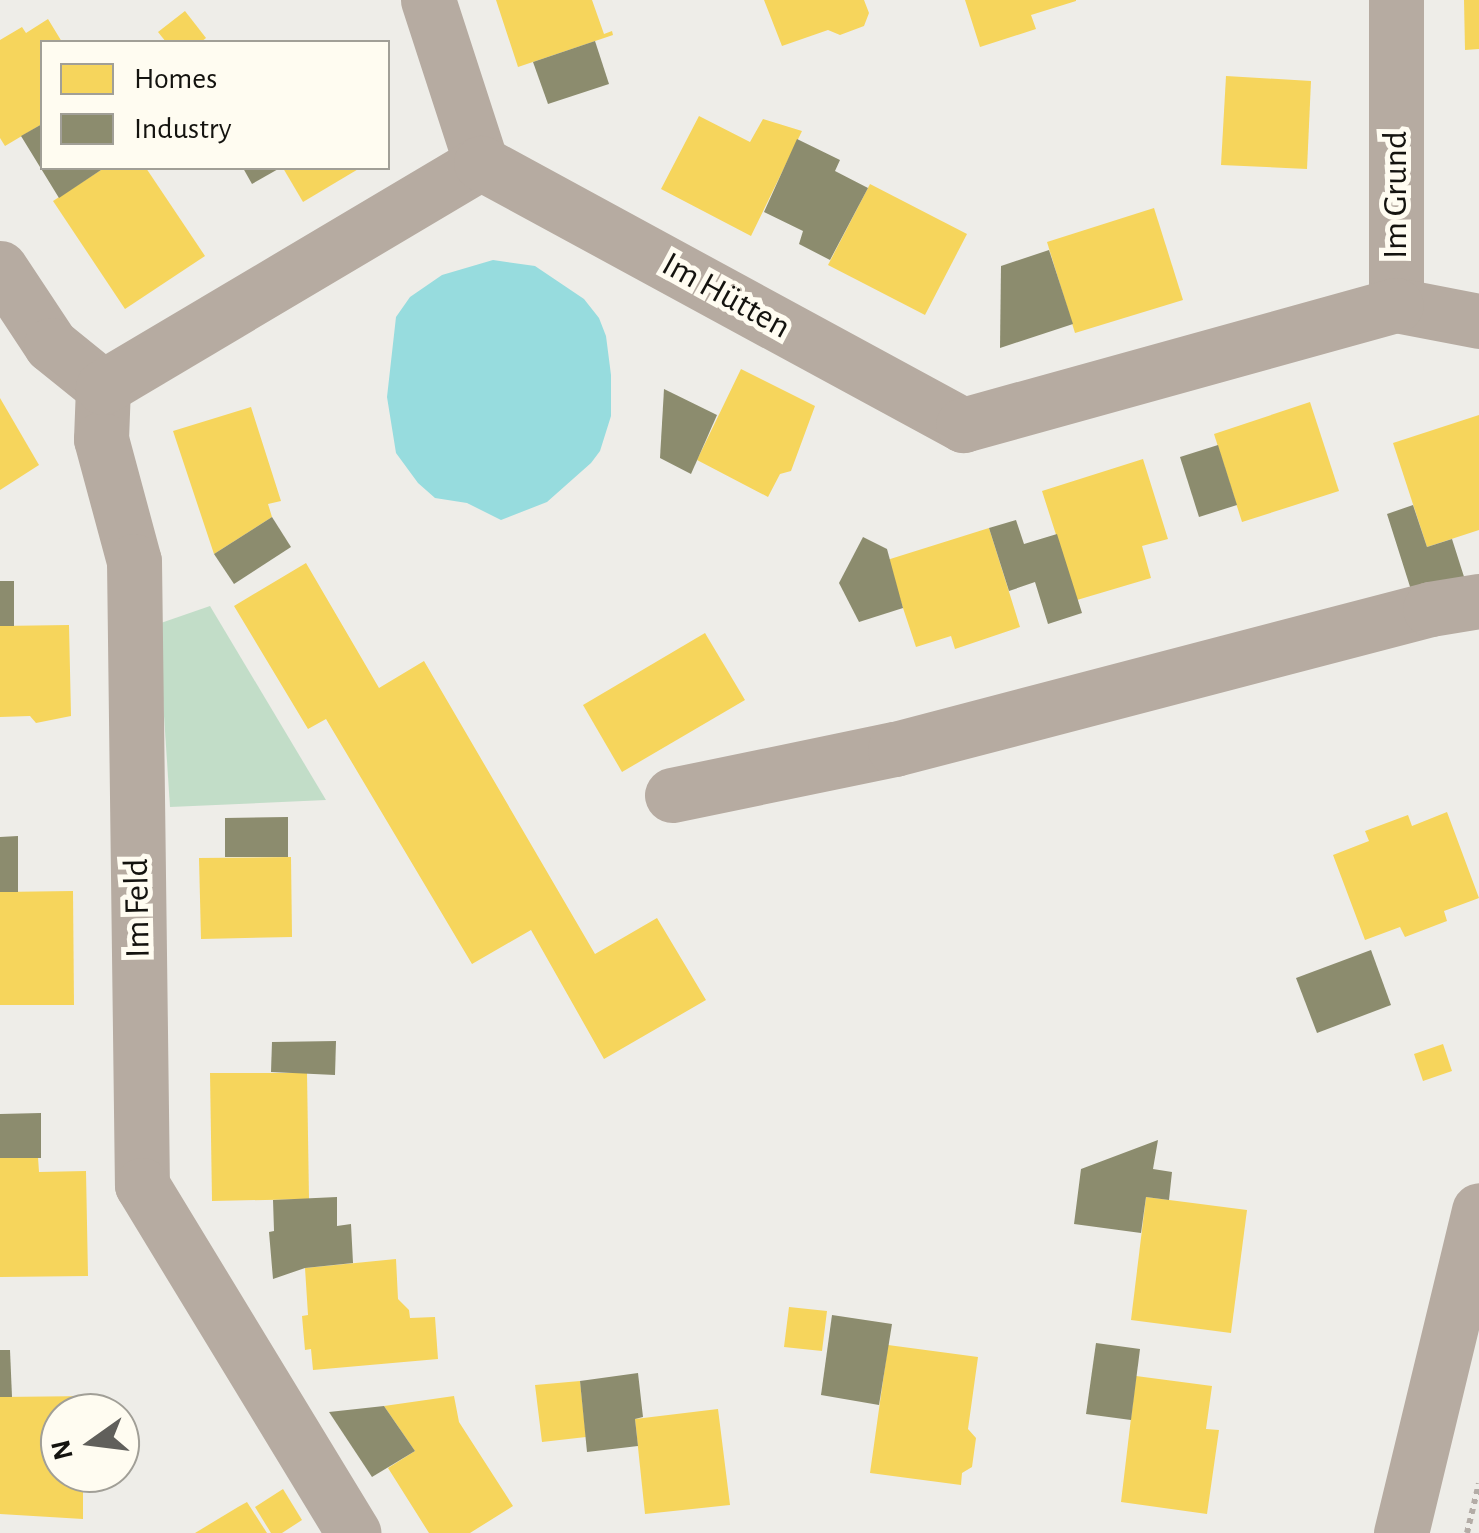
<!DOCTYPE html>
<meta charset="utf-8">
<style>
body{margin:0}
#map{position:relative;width:1479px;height:1533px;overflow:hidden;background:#eeede8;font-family:"Alegreya Sans",sans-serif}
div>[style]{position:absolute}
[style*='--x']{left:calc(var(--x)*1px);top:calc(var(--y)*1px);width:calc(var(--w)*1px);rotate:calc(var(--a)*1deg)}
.green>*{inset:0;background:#c2ddc8}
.water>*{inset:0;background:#97dcde}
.homes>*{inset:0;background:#f6d55c}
.industry>*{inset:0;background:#8c8c6e}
.path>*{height:6px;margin-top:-3px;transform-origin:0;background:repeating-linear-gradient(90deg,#b3aca6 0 5px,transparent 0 10px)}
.minor>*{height:55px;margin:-27.5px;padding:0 27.5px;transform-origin:27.5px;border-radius:27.5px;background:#b6aba1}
span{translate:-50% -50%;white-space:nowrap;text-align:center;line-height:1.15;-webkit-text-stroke:10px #fffcf1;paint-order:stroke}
.street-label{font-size:35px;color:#14130f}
.legend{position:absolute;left:40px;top:40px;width:350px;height:130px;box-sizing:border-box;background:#fffcf1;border:2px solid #a19f97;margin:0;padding:12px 18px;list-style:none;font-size:30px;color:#14130f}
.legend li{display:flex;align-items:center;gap:20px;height:50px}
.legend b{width:50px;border:2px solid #a19f97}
.north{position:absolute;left:40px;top:1393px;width:100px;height:100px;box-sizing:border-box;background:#fffcf1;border:2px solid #a19f97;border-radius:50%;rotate:256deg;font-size:28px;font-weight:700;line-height:40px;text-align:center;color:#14130f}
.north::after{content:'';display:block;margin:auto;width:35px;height:45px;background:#605f5b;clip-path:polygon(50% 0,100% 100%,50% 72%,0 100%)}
</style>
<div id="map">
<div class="green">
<div style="clip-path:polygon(210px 606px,326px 800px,170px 807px,158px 624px)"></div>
</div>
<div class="water">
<div style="clip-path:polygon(493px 260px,535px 266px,584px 299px,599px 318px,606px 336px,611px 375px,611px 416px,600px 451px,591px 463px,547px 502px,501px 520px,467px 503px,435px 498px,418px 483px,396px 453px,387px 397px,396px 317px,410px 297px,442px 275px)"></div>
</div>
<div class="homes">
<div style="clip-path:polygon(496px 0,592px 0,604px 34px,612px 31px,613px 35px,518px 67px)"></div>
<div style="clip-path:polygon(764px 0,864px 0,869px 13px,864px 26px,840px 35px,828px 30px,782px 46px)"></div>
<div style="clip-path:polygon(965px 0,1076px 0,1076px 1px,1031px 15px,1036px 29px,980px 47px)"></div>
<div style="clip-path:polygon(1464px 0,1479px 0,1479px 49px,1465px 50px)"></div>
<div style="clip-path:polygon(185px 11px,206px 38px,201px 42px,166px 42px,158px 32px)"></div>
<div style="clip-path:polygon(48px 19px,62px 42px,42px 42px,42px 124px,5px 146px,0 138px,0 40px,22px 27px,26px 33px)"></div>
<div style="clip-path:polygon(1226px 76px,1311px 81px,1307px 169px,1221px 165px)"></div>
<div style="clip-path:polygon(699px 116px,750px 142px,763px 119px,802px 131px,751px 236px,661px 189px)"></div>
<div style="clip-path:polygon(104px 168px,146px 168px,205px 256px,125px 309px,53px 201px)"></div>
<div style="clip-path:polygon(283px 168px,360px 168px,303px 202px)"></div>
<div style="clip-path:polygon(870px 184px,967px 234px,925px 315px,828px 265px)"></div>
<div style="clip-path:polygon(1154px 208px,1183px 300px,1075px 333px,1047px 242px)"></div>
<div style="clip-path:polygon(741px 369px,815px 406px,791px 471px,780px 474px,768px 497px,697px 460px)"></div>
<div style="clip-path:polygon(0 398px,39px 465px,0 490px)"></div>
<div style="clip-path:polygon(1310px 402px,1339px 491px,1242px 522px,1214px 434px)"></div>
<div style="clip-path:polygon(251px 407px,281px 501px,268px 504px,272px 517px,214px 554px,173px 431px)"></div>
<div style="clip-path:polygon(1479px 415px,1479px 530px,1427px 547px,1393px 443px)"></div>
<div style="clip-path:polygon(1143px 459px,1168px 539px,1142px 546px,1151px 578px,1077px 600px,1042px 491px)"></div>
<div style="clip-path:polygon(989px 528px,1020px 627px,955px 649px,951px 636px,916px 647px,887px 560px)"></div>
<div style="clip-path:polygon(306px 563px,379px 688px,424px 661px,595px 954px,657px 918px,706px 1000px,604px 1059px,531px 930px,472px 964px,326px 719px,308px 729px,234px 606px)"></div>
<div style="clip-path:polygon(69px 625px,71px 716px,36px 723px,30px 716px,0 717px,0 626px)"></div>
<div style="clip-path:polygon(705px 633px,745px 700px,622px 772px,583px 705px)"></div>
<div style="clip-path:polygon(1447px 812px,1479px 898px,1444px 911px,1447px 921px,1405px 937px,1400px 927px,1365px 940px,1333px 855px,1369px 841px,1365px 831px,1408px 815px,1412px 826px)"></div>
<div style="clip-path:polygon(291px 857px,292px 937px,201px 939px,199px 858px)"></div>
<div style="clip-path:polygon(73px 891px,74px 1005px,0 1005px,0 892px)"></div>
<div style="clip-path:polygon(1443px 1044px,1452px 1071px,1423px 1081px,1414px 1054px)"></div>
<div style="clip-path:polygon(210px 1073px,307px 1073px,309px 1199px,212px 1201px)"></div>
<div style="clip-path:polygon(38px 1157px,39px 1172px,86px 1171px,88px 1276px,0 1277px,0 1158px)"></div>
<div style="clip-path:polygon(1146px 1197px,1247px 1210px,1231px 1333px,1131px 1320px)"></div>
<div style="clip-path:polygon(396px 1259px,398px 1299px,409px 1310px,410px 1318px,435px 1317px,438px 1359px,313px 1370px,311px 1349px,305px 1350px,302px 1316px,308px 1315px,305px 1268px)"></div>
<div style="clip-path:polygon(789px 1307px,827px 1311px,822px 1351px,784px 1347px)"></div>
<div style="clip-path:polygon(888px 1345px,978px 1357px,968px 1429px,976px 1438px,972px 1467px,962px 1473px,961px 1485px,870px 1473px)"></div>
<div style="clip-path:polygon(1136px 1376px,1212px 1386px,1206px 1429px,1219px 1430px,1207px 1514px,1121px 1502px)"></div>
<div style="clip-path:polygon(580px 1381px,586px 1437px,542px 1442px,535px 1385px)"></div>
<div style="clip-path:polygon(92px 1396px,92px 1413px,60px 1413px,60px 1473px,92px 1473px,92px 1487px,83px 1488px,83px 1519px,0 1514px,0 1397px)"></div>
<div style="clip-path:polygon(454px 1396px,459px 1422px,513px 1506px,470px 1533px,429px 1533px,388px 1468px,415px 1451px,384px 1406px)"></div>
<div style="clip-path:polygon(718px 1409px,730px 1505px,645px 1514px,635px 1419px)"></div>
<div style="clip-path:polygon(283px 1489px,302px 1520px,282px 1533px,271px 1533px,255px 1507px)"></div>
<div style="clip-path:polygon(247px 1502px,267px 1533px,195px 1533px,238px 1507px)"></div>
</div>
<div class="industry">
<div style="clip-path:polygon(595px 41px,609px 84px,548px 104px,533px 62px)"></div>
<div style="clip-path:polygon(42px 124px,42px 168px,104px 168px,59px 198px,21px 136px)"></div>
<div style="clip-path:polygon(797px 139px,840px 160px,835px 171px,868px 188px,830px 260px,799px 244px,803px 231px,764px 212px)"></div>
<div style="clip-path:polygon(243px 168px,280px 168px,252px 184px)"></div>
<div style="clip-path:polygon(1049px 250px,1073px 324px,1000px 348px,1001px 266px)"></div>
<div style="clip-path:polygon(664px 389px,717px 415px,691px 474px,660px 458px)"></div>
<div style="clip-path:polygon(1218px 445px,1237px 505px,1199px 517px,1180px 457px)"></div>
<div style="clip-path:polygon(1413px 505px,1427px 547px,1452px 539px,1466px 583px,1412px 593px,1387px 514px)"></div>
<div style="clip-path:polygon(272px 517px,291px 547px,234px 584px,214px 554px)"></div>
<div style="clip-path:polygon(1016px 520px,1024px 544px,1057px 534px,1082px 613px,1048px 624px,1035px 582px,1009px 591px,989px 528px)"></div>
<div style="clip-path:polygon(863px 537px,887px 549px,903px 608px,859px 622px,839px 583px)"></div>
<div style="clip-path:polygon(0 581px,14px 581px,14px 626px,0 626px)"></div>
<div style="clip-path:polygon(288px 817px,288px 857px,225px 857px,225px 818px)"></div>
<div style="clip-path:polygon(18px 836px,18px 892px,0 892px,0 837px)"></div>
<div style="clip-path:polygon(1371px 950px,1391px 1005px,1317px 1033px,1296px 978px)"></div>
<div style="clip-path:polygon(336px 1041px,335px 1075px,271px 1072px,272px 1042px)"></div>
<div style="clip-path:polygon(41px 1113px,41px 1158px,0 1158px,0 1114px)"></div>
<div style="clip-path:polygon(1158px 1140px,1153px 1169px,1172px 1172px,1169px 1200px,1146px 1197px,1141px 1233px,1074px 1224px,1081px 1169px)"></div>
<div style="clip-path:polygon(337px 1197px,337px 1226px,351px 1224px,353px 1263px,305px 1268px,273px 1279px,269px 1232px,274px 1231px,273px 1200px)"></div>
<div style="clip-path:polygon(832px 1315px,892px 1324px,879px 1405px,821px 1395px)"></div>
<div style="clip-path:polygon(1096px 1343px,1140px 1349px,1131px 1420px,1086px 1414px)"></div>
<div style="clip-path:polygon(0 1350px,10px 1350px,12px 1397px,0 1397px)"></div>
<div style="clip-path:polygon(638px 1373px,643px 1417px,635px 1419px,638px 1446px,587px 1452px,580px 1381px)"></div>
<div style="clip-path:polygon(384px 1406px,415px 1451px,372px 1477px,329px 1412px)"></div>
</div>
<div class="path">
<div style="--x:1467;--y:1533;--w:51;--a:-76.5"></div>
</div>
<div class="minor">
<div style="--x:428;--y:0;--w:171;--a:72"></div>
<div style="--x:1396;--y:0;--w:305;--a:90"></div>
<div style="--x:1396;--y:305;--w:85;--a:10.9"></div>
<div style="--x:0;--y:268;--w:92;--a:56.5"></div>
<div style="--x:51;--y:345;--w:67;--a:38.9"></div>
<div style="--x:103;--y:387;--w:52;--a:92.2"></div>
<div style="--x:101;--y:439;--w:126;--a:74.9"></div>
<div style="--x:134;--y:561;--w:624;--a:89.27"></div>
<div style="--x:142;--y:1185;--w:407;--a:58.7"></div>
<div style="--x:103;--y:387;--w:439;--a:-30.7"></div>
<div style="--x:481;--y:163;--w:549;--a:28.53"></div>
<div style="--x:963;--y:425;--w:449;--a:-15.5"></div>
<div style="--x:672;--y:795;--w:228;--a:-11.7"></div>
<div style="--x:895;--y:749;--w:553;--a:-14.66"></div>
<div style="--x:1430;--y:609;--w:50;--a:-9.3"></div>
<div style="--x:1401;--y:1533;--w:332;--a:-76.4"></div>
</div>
<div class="street-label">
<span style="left:1396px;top:195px;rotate:-90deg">Im Grund</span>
<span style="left:726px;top:296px;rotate:29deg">Im Hütten</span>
<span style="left:138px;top:908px;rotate:-91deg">Im Feld</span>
</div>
<ul class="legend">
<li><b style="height:28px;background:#f6d55c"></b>Homes</li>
<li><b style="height:28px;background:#8c8c6e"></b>Industry</li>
</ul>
<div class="north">N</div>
</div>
